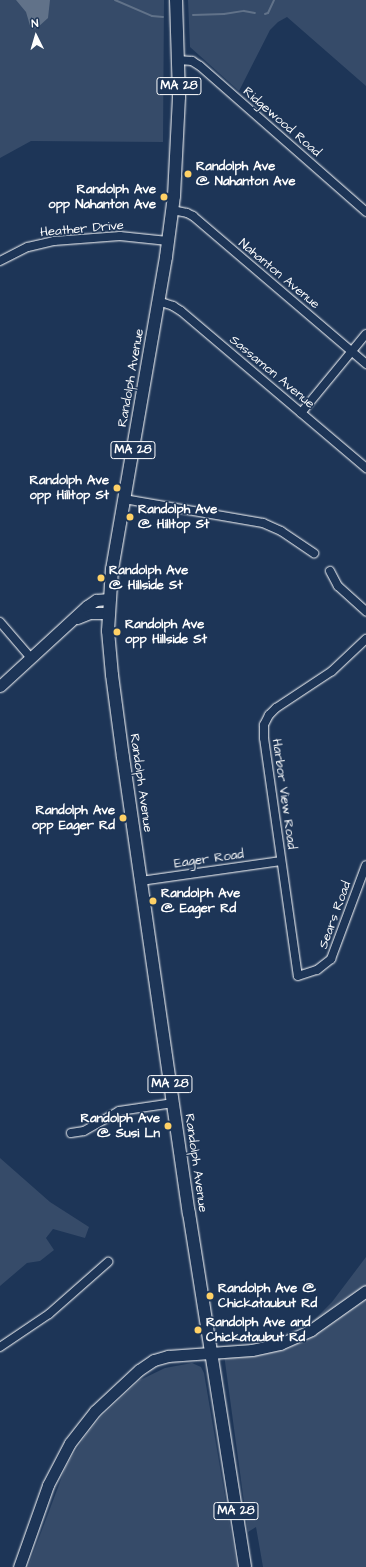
<!DOCTYPE html>
<style>
body{margin:0}
#map{position:relative;width:366px;height:1567px;overflow:hidden;background:#1d3557;font-family:"Architects Daughter",sans-serif}
div>[style]{position:absolute}
[style*='--x']{left:calc(var(--x)*1px);top:calc(var(--y)*1px);width:calc(var(--w)*1px);rotate:calc(var(--a)*1deg)}
.green>*{inset:0;background:#364b69}
.water>*{inset:0;background:#617289}
.stream>*{height:2px;margin:-1px;padding:0 1px;transform-origin:1px;border-radius:1px;background:#617289}
.roads{filter:drop-shadow(0 0 1px #fff) drop-shadow(0 0 1px #fff)}
.street>*{height:8px;margin:-4px;padding:0 4px;transform-origin:4px;border-radius:4px;background:#1d3557}
.secondary>*{height:11px;margin:-5.5px;padding:0 5.5px;transform-origin:5.5px;border-radius:5.5px;background:#1d3557}
.primary>*{height:12px;margin:-6px;padding:0 6px;transform-origin:6px;border-radius:6px;background:#1d3557}
.dots>*{width:11px;height:11px;translate:-50% -50%;box-sizing:border-box;border:2px solid #1d3557;border-radius:50%}
span{translate:-50% -50%;white-space:nowrap;text-align:center;line-height:1.15;-webkit-text-stroke:3px #1d3557;paint-order:stroke}
.shield-label span{padding:1px 3px;background:#1d3557;border:1px solid;border-radius:3px;-webkit-text-stroke-width:0}
.shield-label{font-size:12px;color:#fff;font-weight:700}
.street-label{font-size:13px;color:#fff}
.poi-label{font-size:13px;color:#fff;font-weight:700}
.left{translate:0 -50%;text-align:left}
.right{translate:-100% -50%;text-align:right}
.north{position:absolute;left:16px;top:16px;width:40px;height:40px;-webkit-text-stroke:3px #1d3557;paint-order:stroke;rotate:355deg;font-size:11px;font-weight:700;line-height:16px;text-align:center;color:#fff}
.north::after{content:'';display:block;margin:auto;width:14px;height:18px;background:#fff;clip-path:polygon(50% 0,100% 100%,50% 72%,0 100%)}
</style>
<div id="map">
<div class="green">
<div style="clip-path:polygon(0 0,164px 0,163px 142px,31px 141px,0 158px)"></div>
<div style="clip-path:polygon(188px 0,366px 0,366px 86px,287px 17px,278px 22px,270px 30px,239px 91px,190px 47px)"></div>
<div style="clip-path:polygon(0 1158px,50px 1202px,89px 1227px,85px 1238px,53px 1229px,46px 1238px,54px 1250px,40px 1261px,27px 1263px,0 1286px)"></div>
<div style="clip-path:polygon(366px 1257px,366px 1567px,263px 1567px,256px 1527px,248px 1532px,223px 1347px,255px 1345px,282px 1339px,308px 1326px,332px 1302px)"></div>
<div style="clip-path:polygon(192px 1363px,201px 1367px,204px 1373px,237px 1567px,28px 1567px,66px 1466px,86px 1435px,101px 1417px,140px 1380px,165px 1368px)"></div>
</div>
<div class="water">
<div style="clip-path:polygon(16px 0,50px 0,48px 18px,37px 28px,31px 29px,26px 12px)"></div>
</div>
<div class="stream">
<div style="--x:115;--y:0;--w:40;--a:23.4"></div>
<div style="--x:152;--y:16;--w:11;--a:5"></div>
<div style="--x:265;--y:14;--w:3;--a:-18"></div>
<div style="--x:268;--y:13;--w:14;--a:-65"></div>
<div style="--x:193;--y:15;--w:31;--a:-2"></div>
<div style="--x:224;--y:14;--w:20;--a:-9"></div>
<div style="--x:244;--y:11;--w:11;--a:10"></div>
</div>
<div class="roads">
<div class="street">
<div style="--x:178;--y:60;--w:14;--a:4"></div>
<div style="--x:192;--y:61;--w:9;--a:32"></div>
<div style="--x:200;--y:66;--w:221;--a:41.3"></div>
<div style="--x:172;--y:210;--w:15;--a:11"></div>
<div style="--x:187;--y:213;--w:7;--a:27"></div>
<div style="--x:193;--y:216;--w:228;--a:40.5"></div>
<div style="--x:0;--y:261;--w:31;--a:-27"></div>
<div style="--x:28;--y:247;--w:27;--a:-13"></div>
<div style="--x:54;--y:241;--w:66;--a:-4.3"></div>
<div style="--x:120;--y:236;--w:48;--a:5.9"></div>
<div style="--x:158;--y:301;--w:16;--a:18"></div>
<div style="--x:173;--y:306;--w:9;--a:32"></div>
<div style="--x:181;--y:311;--w:243;--a:40.3"></div>
<div style="--x:301;--y:413;--w:102;--a:-50.6"></div>
<div style="--x:124;--y:499;--w:141;--a:9.8"></div>
<div style="--x:263;--y:523;--w:20;--a:24"></div>
<div style="--x:281;--y:531;--w:40;--a:34"></div>
<div style="--x:330;--y:571;--w:17;--a:62"></div>
<div style="--x:338;--y:586;--w:38;--a:42"></div>
<div style="--x:0;--y:622;--w:48;--a:49.3"></div>
<div style="--x:366;--y:639;--w:47;--a:136.7"></div>
<div style="--x:332;--y:671;--w:67;--a:146.5"></div>
<div style="--x:276;--y:708;--w:10;--a:135"></div>
<div style="--x:269;--y:715;--w:11;--a:117"></div>
<div style="--x:264;--y:725;--w:13;--a:90"></div>
<div style="--x:264;--y:738;--w:240;--a:81.9"></div>
<div style="--x:298;--y:976;--w:20;--a:-18"></div>
<div style="--x:317;--y:970;--w:18;--a:-38"></div>
<div style="--x:331;--y:959;--w:100;--a:-69.6"></div>
<div style="--x:141;--y:881;--w:141;--a:-8.1"></div>
<div style="--x:71;--y:1133;--w:13;--a:-9"></div>
<div style="--x:84;--y:1131;--w:40;--a:-29.7"></div>
<div style="--x:119;--y:1111;--w:55;--a:-8.4"></div>
<div style="--x:0;--y:1347;--w:59;--a:-34"></div>
<div style="--x:49;--y:1314;--w:79;--a:-41.4"></div>
</div>
<div class="secondary">
<div style="--x:77;--y:618;--w:14;--a:-21"></div>
<div style="--x:90;--y:613;--w:18;--a:0"></div>
<div style="--x:0;--y:686;--w:118;--a:-42.6"></div>
<div style="--x:87;--y:606;--w:11;--a:-34"></div>
<div style="--x:96;--y:600;--w:13;--a:-4"></div>
<div style="--x:19;--y:1567;--w:87;--a:-70.5"></div>
<div style="--x:48;--y:1485;--w:47;--a:-62.4"></div>
<div style="--x:70;--y:1443;--w:41;--a:-52"></div>
<div style="--x:95;--y:1411;--w:60;--a:-43"></div>
<div style="--x:139;--y:1370;--w:18;--a:-34"></div>
<div style="--x:154;--y:1360;--w:15;--a:-16"></div>
<div style="--x:168;--y:1356;--w:84;--a:-4.1"></div>
<div style="--x:252;--y:1350;--w:29;--a:-12"></div>
<div style="--x:280;--y:1344;--w:34;--a:-24"></div>
<div style="--x:311;--y:1330;--w:67;--a:-35.3"></div>
</div>
<div class="primary">
<div style="--x:176;--y:0;--w:97;--a:88.2"></div>
<div style="--x:179;--y:97;--w:99;--a:92.9"></div>
<div style="--x:174;--y:196;--w:62;--a:97.5"></div>
<div style="--x:166;--y:257;--w:317;--a:99.8"></div>
<div style="--x:112;--y:569;--w:62;--a:93.7"></div>
<div style="--x:108;--y:631;--w:44;--a:84.8"></div>
<div style="--x:112;--y:675;--w:83;--a:82.4"></div>
<div style="--x:123;--y:757;--w:461;--a:81.8"></div>
<div style="--x:189;--y:1213;--w:358;--a:81"></div>
</div>
</div>
<div class="dots">
<div style="left:188px;top:174px;background:#ffd166"></div>
<div style="left:164px;top:197px;background:#ffd166"></div>
<div style="left:117px;top:488px;background:#ffd166"></div>
<div style="left:130px;top:517px;background:#ffd166"></div>
<div style="left:101px;top:578px;background:#ffd166"></div>
<div style="left:117px;top:632px;background:#ffd166"></div>
<div style="left:123px;top:818px;background:#ffd166"></div>
<div style="left:153px;top:901px;background:#ffd166"></div>
<div style="left:168px;top:1126px;background:#ffd166"></div>
<div style="left:210px;top:1296px;background:#ffd166"></div>
<div style="left:198px;top:1330px;background:#ffd166"></div>
</div>
<div class="shield-label">
<span style="left:179px;top:86px">MA 28</span>
<span style="left:133px;top:450px">MA 28</span>
<span style="left:170px;top:1084px">MA 28</span>
<span style="left:236px;top:1511px">MA 28</span>
</div>
<div class="street-label">
<span style="left:282px;top:122px;rotate:41deg">Ridgewood Road</span>
<span style="left:82px;top:229px;rotate:-5deg">Heather Drive</span>
<span style="left:279px;top:274px;rotate:40deg">Nahanton Avenue</span>
<span style="left:272px;top:372px;rotate:40deg">Sassamon Avenue</span>
<span style="left:131px;top:378px;rotate:-80deg">Randolph Avenue</span>
<span style="left:141px;top:783px;rotate:82deg">Randolph Avenue</span>
<span style="left:284px;top:794px;rotate:82deg">Harbor View Road</span>
<span style="left:209px;top:859px;rotate:-8deg">Eager Road</span>
<span style="left:335px;top:915px;rotate:-70deg">Sears Road</span>
<span style="left:196px;top:1163px;rotate:82deg">Randolph Avenue</span>
</div>
<div class="poi-label">
<span class="left" style="left:196px;top:174px">Randolph Ave<br>@ Nahanton Ave</span>
<span class="right" style="left:156px;top:197px">Randolph Ave<br>opp Nahanton Ave</span>
<span class="right" style="left:109px;top:488px">Randolph Ave<br>opp Hilltop St</span>
<span class="left" style="left:138px;top:517px">Randolph Ave<br>@ Hilltop St</span>
<span class="left" style="left:109px;top:578px">Randolph Ave<br>@ Hillside St</span>
<span class="left" style="left:125px;top:632px">Randolph Ave<br>opp Hillside St</span>
<span class="right" style="left:115px;top:818px">Randolph Ave<br>opp Eager Rd</span>
<span class="left" style="left:161px;top:901px">Randolph Ave<br>@ Eager Rd</span>
<span class="right" style="left:160px;top:1126px">Randolph Ave<br>@ Susi Ln</span>
<span class="left" style="left:218px;top:1296px">Randolph Ave @<br>Chickataubut Rd</span>
<span class="left" style="left:206px;top:1330px">Randolph Ave and<br>Chickataubut Rd</span>
</div>
<div class="north">N</div>
</div>
